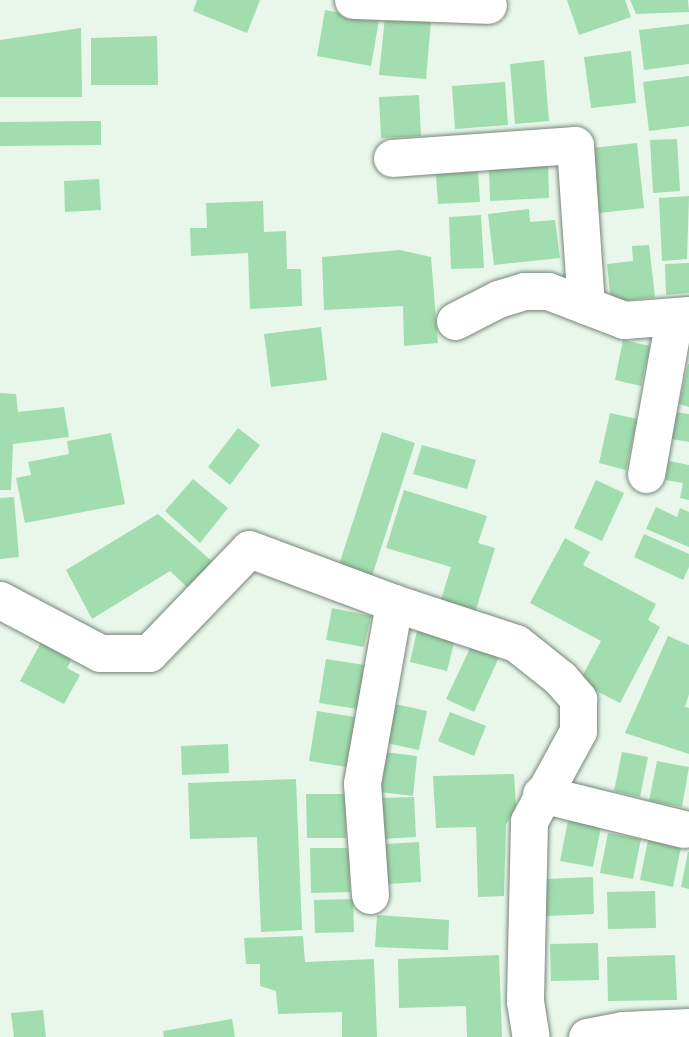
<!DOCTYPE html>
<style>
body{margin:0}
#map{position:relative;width:689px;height:1037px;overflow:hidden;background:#e8f7ea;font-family:"Crimson Pro",serif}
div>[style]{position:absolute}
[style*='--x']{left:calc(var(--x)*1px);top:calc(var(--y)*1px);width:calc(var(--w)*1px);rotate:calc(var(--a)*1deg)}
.building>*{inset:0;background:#a1ddae}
.roads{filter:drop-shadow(0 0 2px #77857a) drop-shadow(0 0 2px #77857a)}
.minor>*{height:37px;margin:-18.5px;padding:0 18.5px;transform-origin:18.5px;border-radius:18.5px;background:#fff}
span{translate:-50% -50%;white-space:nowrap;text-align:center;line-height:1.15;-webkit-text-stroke:5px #fff;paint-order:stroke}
</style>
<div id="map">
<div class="building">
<div style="clip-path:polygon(197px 0,260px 0,247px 33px,193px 11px)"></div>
<div style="clip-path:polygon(567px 0,625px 0,631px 17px,579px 35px)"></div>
<div style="clip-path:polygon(630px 0,688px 0,689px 12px,636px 14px)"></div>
<div style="clip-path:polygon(325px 10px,379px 20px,371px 66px,317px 56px)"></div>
<div style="clip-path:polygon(385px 17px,431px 21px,426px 79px,379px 75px)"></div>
<div style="clip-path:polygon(689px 24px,689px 64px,644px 70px,639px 30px)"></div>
<div style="clip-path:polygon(81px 28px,82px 97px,0 97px,0 40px)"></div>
<div style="clip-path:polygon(157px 36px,158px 85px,91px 85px,91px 38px)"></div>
<div style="clip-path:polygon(631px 51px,636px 103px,591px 108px,584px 57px)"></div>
<div style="clip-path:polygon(544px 60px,549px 121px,515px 124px,510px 64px)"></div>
<div style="clip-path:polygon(689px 76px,689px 126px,649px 131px,643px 82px)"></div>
<div style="clip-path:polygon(505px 82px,508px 125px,455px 129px,452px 86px)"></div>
<div style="clip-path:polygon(419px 95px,421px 136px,381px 138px,379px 97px)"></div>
<div style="clip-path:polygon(101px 121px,101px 145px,0 146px,0 122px)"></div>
<div style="clip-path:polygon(677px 139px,680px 191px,653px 193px,650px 140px)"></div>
<div style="clip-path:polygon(637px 143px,644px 208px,599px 213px,592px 148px)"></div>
<div style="clip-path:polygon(548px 166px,549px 198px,490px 201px,489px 168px)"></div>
<div style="clip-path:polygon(478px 171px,480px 202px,438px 204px,436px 174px)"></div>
<div style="clip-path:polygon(99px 179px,101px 210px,65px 212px,64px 181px)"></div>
<div style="clip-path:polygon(689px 196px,687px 259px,662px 261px,659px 198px)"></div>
<div style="clip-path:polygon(263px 201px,264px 232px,286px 231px,287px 269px,301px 269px,302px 306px,250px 309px,248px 253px,191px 256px,190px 228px,207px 228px,206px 203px)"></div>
<div style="clip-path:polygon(529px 209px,530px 222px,555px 220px,560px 258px,494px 265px,488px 214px)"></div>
<div style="clip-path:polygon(481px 215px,484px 268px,451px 269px,449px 217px)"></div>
<div style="clip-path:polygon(649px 245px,655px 297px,611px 302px,607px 264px,633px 261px,632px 246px)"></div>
<div style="clip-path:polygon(400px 250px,431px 257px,438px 343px,404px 346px,403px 306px,324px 310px,322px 257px)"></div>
<div style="clip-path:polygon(689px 263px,689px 293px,666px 295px,665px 264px)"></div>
<div style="clip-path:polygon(321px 327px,327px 380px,271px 387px,264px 334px)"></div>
<div style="clip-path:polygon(623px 340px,650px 346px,641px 386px,615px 380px)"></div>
<div style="clip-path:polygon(688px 364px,689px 364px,689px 407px,679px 404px)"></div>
<div style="clip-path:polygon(0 393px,16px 394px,18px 412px,64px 407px,69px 437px,13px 444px,11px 490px,0 490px)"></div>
<div style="clip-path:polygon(675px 412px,689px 414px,689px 442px,671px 439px)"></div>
<div style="clip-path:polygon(610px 413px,637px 419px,626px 470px,599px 463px)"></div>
<div style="clip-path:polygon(238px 428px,260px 445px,230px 485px,208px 467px)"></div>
<div style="clip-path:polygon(382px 432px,415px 443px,372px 576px,339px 565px)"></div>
<div style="clip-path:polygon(111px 433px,125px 504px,25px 523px,16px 478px,31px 475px,28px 462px,69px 454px,67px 441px)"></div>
<div style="clip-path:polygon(422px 445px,476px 460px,467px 489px,413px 474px)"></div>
<div style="clip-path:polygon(669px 461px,689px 465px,689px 500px,680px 498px,683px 483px,665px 480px)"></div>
<div style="clip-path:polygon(193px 479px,228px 508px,200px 543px,165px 511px)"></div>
<div style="clip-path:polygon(596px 480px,624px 493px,602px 541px,574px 528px)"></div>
<div style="clip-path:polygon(404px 490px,487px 516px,478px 543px,495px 548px,474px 616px,439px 606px,451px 567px,386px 548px)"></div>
<div style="clip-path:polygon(14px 497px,19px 557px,0 559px,0 498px)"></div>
<div style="clip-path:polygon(656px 507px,677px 517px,680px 508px,689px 512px,689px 547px,646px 529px)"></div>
<div style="clip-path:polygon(158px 514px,214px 563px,189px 589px,170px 571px,92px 619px,66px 570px)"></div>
<div style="clip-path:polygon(644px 534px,689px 554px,689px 567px,683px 580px,634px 557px)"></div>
<div style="clip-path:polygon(565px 538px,590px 552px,583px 565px,656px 604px,648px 620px,660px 627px,620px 703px,579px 682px,601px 641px,530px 603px)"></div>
<div style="clip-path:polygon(332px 608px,371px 616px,364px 647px,326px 640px)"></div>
<div style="clip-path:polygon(417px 631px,455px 639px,447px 671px,410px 662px)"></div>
<div style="clip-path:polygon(668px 636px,689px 645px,689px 694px,685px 707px,689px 708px,689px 754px,625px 733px)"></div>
<div style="clip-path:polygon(44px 637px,75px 653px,67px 668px,80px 675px,64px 704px,20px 681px)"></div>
<div style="clip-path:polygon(474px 640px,501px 653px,474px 712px,446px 699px)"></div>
<div style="clip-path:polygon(326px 659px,365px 665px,358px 709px,319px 703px)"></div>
<div style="clip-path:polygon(395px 704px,427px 711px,419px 750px,386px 743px)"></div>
<div style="clip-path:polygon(317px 711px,355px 717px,346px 767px,309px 761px)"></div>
<div style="clip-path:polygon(450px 712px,486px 726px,474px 756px,438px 741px)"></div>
<div style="clip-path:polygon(228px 744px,229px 773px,182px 775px,181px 746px)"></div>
<div style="clip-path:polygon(384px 752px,417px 756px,413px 796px,380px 792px)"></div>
<div style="clip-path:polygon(622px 752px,648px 757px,640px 797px,614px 791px)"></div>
<div style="clip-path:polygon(657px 761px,689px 767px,682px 807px,649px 801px)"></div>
<div style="clip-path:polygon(514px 774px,516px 807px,506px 825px,504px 896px,478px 897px,476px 827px,436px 828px,433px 776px)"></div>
<div style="clip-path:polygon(296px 779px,302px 930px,261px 932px,257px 837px,190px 839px,188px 783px)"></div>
<div style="clip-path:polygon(306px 794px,345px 794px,346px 838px,307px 838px)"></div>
<div style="clip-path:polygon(414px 797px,416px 837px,382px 839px,380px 798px)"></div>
<div style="clip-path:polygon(568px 821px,601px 827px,593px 867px,560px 861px)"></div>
<div style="clip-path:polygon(608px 833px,641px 839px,633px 879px,600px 873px)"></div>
<div style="clip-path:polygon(648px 840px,681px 847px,673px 887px,640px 880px)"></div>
<div style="clip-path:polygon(419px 842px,421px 882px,388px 884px,386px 844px)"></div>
<div style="clip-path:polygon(310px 848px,349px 848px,350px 892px,311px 893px)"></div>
<div style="clip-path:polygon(688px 852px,689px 852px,689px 889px,681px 887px)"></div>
<div style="clip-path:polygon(593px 877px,594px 914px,546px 916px,545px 879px)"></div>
<div style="clip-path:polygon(655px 891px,656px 928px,608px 929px,607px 892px)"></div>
<div style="clip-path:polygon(353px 899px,354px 932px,315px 933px,314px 900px)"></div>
<div style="clip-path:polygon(377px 915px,449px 920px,448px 950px,375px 947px)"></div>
<div style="clip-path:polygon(303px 936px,305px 962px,374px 959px,377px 1037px,342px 1037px,342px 1012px,278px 1014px,276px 991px,260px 986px,260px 964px,246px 964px,244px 938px)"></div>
<div style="clip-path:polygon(598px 943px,599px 980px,551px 981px,550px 944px)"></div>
<div style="clip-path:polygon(499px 955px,502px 1037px,467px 1037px,466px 1006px,399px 1008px,398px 959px)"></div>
<div style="clip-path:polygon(675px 955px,677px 1000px,608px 1001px,607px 957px)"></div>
<div style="clip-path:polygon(43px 1010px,46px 1037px,14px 1037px,11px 1013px)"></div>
<div style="clip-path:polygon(232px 1019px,235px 1037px,164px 1037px,163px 1031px)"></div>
</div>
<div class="roads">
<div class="minor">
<div style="--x:353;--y:0;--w:135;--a:2.1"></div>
<div style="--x:392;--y:158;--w:183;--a:-4.1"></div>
<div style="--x:575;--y:145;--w:161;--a:86.1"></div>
<div style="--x:455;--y:321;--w:48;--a:-27.1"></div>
<div style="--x:498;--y:299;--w:27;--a:-17"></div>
<div style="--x:524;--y:291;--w:24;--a:0"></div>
<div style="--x:548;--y:291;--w:81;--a:20.9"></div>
<div style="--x:624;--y:320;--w:65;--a:-4.4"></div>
<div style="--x:646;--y:474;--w:158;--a:-79.8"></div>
<div style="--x:0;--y:600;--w:113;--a:27.9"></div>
<div style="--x:100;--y:653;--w:49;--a:0"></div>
<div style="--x:149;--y:653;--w:144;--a:-46.1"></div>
<div style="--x:249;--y:549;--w:155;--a:20.4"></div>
<div style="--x:394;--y:603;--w:128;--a:18.2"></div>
<div style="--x:516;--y:643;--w:56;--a:38.5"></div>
<div style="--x:560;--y:678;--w:28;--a:49"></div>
<div style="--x:578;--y:699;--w:32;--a:90"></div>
<div style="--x:578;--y:731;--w:102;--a:118.6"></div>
<div style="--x:529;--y:821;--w:180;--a:91.3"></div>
<div style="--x:525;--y:1001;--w:36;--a:81"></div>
<div style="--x:541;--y:794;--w:147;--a:13.8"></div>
<div style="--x:370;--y:895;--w:112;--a:-94.1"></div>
<div style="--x:362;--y:783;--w:183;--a:-79.9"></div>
<div style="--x:587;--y:1037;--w:37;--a:-11"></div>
<div style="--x:623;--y:1030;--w:66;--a:-2.6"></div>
</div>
</div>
</div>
